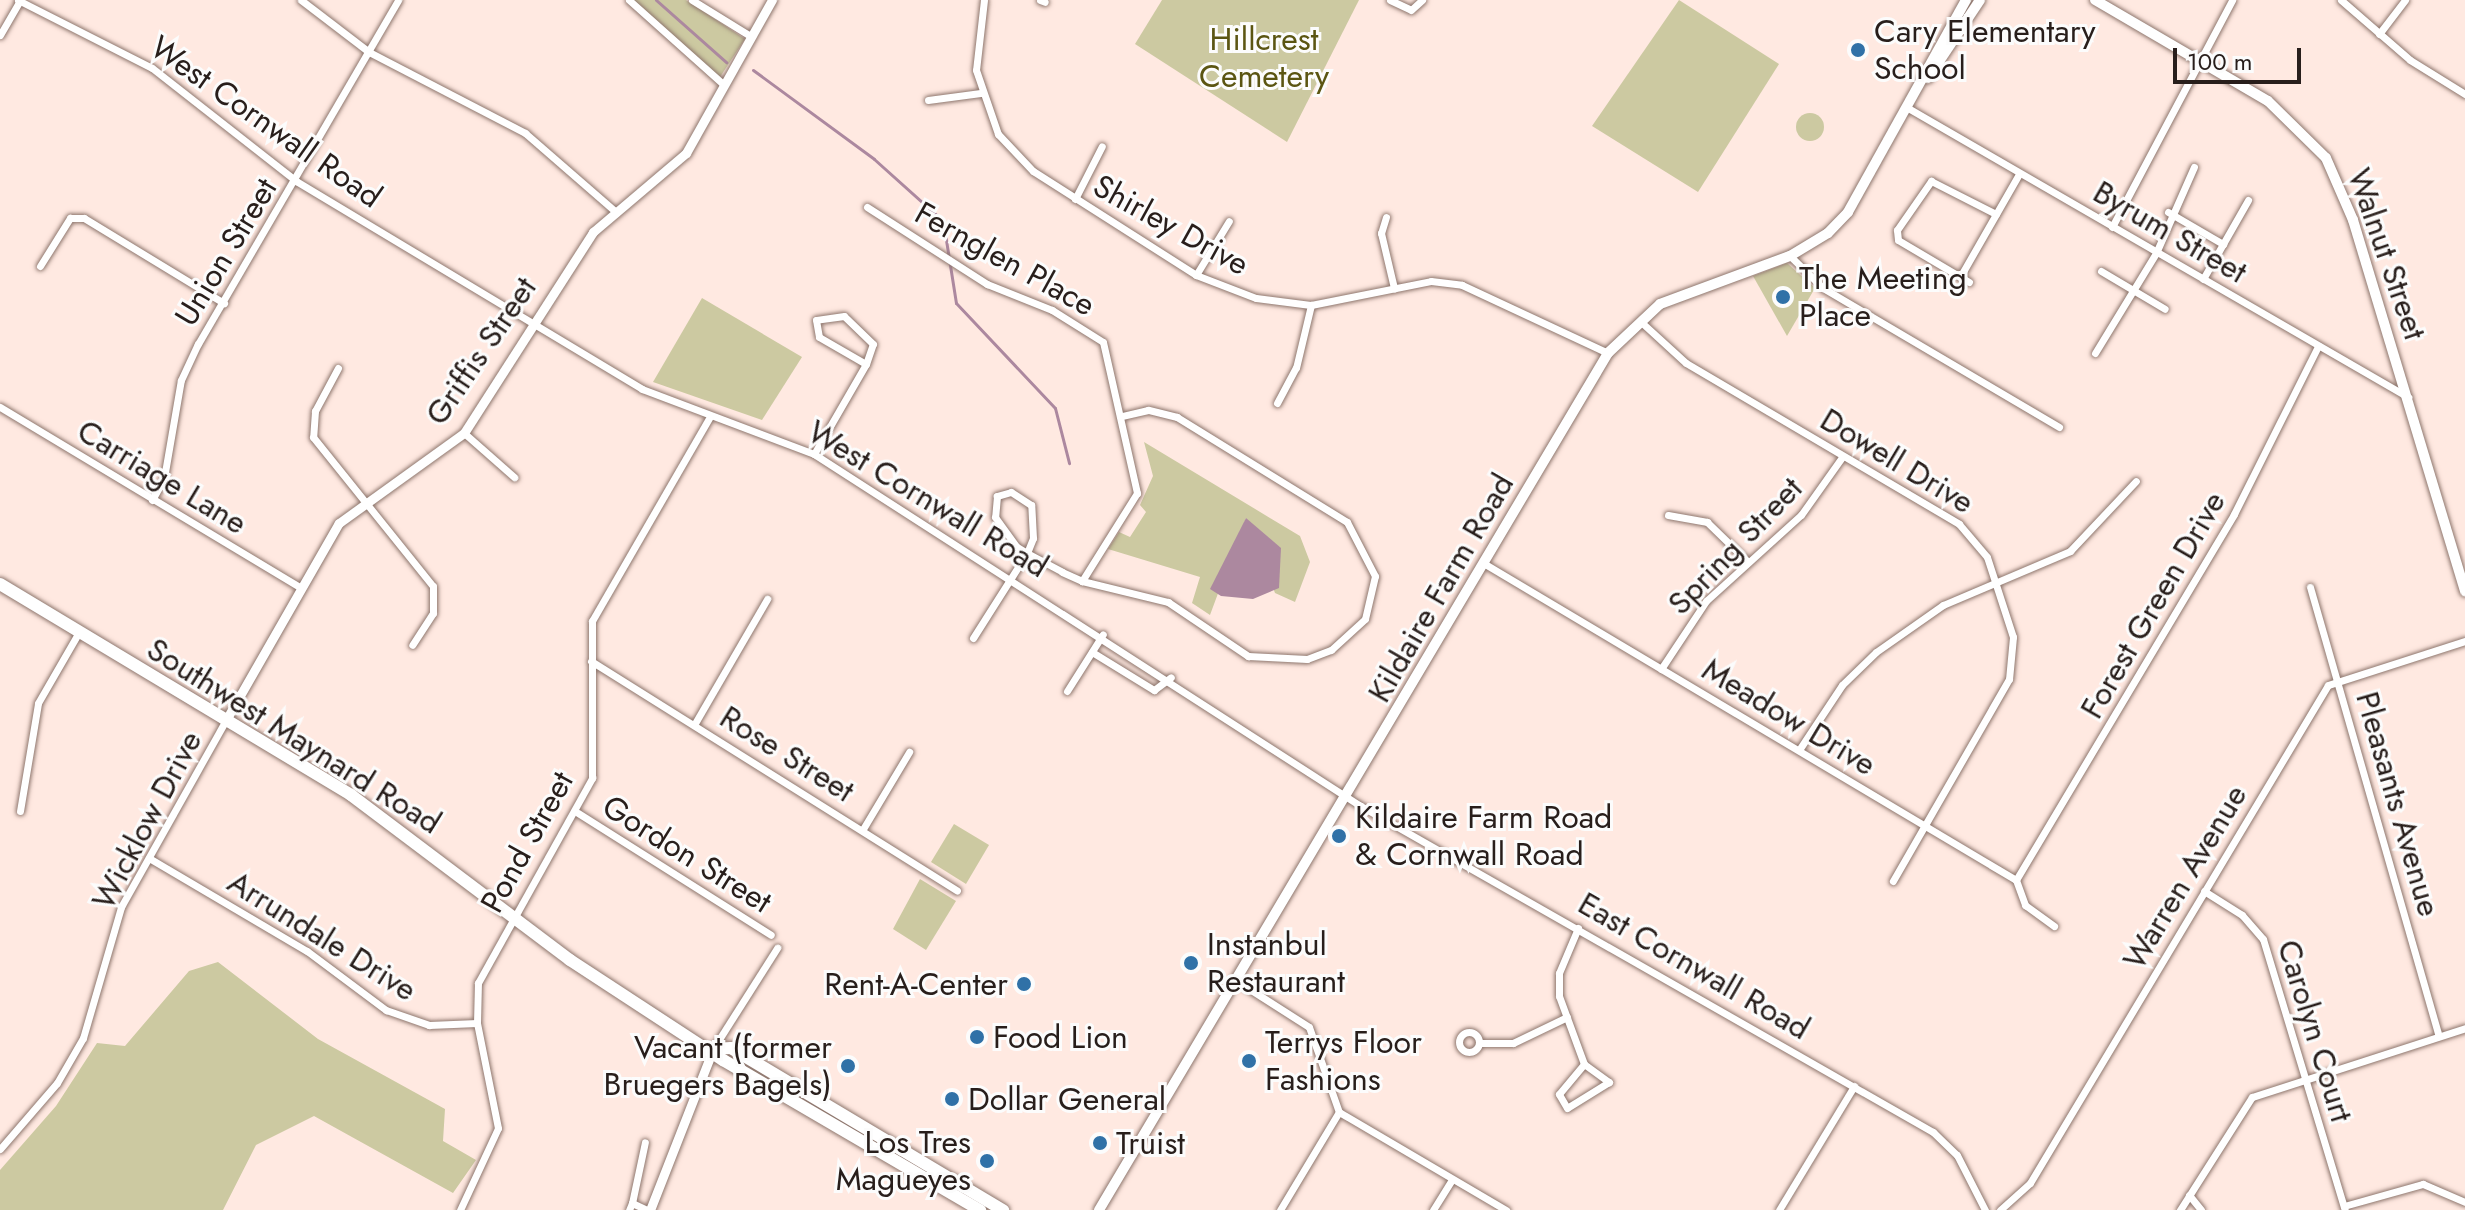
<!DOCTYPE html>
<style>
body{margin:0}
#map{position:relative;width:2465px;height:1210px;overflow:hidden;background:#ffe9e1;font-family:Jost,sans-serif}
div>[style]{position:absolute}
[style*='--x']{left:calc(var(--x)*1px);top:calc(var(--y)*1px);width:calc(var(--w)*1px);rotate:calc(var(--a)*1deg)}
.green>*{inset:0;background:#ccc9a1}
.round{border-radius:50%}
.water>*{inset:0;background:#ac889f}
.stream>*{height:3px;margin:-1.5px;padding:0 1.5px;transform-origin:1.5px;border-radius:1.5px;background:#ac889f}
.roads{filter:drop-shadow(0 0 2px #8e766d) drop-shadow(0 0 2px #8e766d)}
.minor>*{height:7px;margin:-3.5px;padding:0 3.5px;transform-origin:3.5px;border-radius:3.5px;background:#fff}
.minor>.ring{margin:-3.5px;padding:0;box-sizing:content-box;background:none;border:7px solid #fff;border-radius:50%}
.tertiary>*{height:9px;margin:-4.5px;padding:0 4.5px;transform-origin:4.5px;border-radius:4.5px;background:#fff}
.secondary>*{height:10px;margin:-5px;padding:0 5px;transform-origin:5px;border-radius:5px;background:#fff}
.primary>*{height:12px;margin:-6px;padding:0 6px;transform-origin:6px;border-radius:6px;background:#fff}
.dots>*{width:22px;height:22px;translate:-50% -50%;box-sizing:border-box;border:4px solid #fcfcfc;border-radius:50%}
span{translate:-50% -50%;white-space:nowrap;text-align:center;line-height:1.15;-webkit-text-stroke:6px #fcfcfc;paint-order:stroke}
.poi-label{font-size:32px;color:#281e1b}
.left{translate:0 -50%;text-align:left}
.right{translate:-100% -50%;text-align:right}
.park-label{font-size:32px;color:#5b5512}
.street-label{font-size:32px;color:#281e1b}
.scale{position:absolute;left:2173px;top:48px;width:128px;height:36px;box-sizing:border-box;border:4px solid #281e1b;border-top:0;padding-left:10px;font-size:24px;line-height:28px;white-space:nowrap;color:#281e1b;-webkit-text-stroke:6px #fcfcfc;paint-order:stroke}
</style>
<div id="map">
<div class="green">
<div style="clip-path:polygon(633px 0,686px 0,745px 39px,720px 77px)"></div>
<div style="clip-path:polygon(1162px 0,1359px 0,1287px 142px,1135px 44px)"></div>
<div style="clip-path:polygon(1679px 0,1779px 64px,1698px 192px,1592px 126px)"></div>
<div class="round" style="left:1796px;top:113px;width:28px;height:28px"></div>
<div style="clip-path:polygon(1787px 263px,1815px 288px,1787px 336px,1753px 276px)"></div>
<div style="clip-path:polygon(702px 298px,802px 357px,762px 420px,653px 382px)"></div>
<div style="clip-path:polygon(1144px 442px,1300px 536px,1310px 562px,1295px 602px,1275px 593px,1246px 518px,1210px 615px,1192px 603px,1200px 577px,1108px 549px,1119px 532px,1130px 537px,1146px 512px,1140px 505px,1153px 476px)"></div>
<div style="clip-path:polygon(954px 824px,989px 845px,966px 884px,931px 862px)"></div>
<div style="clip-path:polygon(920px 879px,956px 901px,926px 950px,893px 929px)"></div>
<div style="clip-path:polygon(218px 962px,318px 1039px,445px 1109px,443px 1141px,476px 1160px,453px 1193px,314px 1116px,256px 1145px,223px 1210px,0 1210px,0 1170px,56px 1106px,97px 1043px,125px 1046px,189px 971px)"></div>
</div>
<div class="water">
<div style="clip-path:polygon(1246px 518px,1281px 548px,1279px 588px,1253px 599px,1221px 596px,1210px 589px)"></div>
</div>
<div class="stream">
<div style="--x:656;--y:0;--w:94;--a:41.5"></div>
<div style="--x:753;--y:70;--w:150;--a:36.3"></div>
<div style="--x:874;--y:159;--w:93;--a:41.9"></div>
<div style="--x:943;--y:221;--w:83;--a:81"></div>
<div style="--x:956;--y:303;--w:144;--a:46.7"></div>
<div style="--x:1055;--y:408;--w:57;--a:75.7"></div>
</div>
<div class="roads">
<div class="minor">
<div style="--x:18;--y:0;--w:150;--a:26.9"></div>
<div style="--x:152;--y:68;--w:183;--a:38.1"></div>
<div style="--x:296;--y:181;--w:404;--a:31"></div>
<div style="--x:642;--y:389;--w:184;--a:20.7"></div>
<div style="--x:814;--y:454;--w:648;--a:32.78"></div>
<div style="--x:1359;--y:805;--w:661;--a:29.67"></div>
<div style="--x:1933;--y:1132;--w:33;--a:44"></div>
<div style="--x:1957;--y:1155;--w:62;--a:63"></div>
<div style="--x:301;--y:0;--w:86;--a:37.4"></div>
<div style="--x:369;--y:52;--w:176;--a:27.4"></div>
<div style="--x:525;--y:133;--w:121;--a:41"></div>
<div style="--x:629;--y:0;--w:127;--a:41.8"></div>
<div style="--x:692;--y:0;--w:70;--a:31.7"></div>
<div style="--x:984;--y:0;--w:70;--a:96.5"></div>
<div style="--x:976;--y:70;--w:68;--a:71"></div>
<div style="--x:998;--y:134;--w:51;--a:46.6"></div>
<div style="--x:1033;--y:171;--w:193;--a:32.5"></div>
<div style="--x:1196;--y:275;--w:64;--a:21"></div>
<div style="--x:1256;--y:298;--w:55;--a:7.3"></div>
<div style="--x:1311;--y:305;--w:122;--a:-11.3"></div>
<div style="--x:1431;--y:281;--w:31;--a:7"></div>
<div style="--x:1462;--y:285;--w:161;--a:25"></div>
<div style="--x:1040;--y:0;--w:5;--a:22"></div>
<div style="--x:1390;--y:0;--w:23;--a:25"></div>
<div style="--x:1411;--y:10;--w:15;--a:-42"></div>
<div style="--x:2341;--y:0;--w:91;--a:41"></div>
<div style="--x:2410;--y:60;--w:65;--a:31.7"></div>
<div style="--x:2379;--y:34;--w:43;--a:-52.6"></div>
<div style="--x:0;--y:35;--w:39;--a:-60"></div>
<div style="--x:928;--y:100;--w:53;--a:-7.5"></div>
<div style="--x:1908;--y:108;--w:578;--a:30.03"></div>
<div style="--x:1075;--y:199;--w:59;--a:-63"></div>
<div style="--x:867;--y:207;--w:143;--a:32.7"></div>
<div style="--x:987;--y:284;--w:70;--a:21.8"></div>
<div style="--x:1052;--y:310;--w:60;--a:32.1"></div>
<div style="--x:1103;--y:342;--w:155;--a:77.3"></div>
<div style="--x:1137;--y:493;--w:104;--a:122"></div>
<div style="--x:2168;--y:212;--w:64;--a:30.2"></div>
<div style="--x:1386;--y:217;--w:17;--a:107"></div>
<div style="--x:1381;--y:233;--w:57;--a:76.7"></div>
<div style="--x:2112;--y:227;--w:257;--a:-62.1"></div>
<div style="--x:1790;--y:256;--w:46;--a:44.1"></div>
<div style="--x:1823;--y:288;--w:274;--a:30.5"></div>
<div style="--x:40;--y:266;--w:57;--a:-58"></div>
<div style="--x:70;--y:218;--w:14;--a:0"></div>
<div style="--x:84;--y:218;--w:164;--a:31.3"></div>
<div style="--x:2101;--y:271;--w:74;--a:30.7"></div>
<div style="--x:1196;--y:275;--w:63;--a:-58.6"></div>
<div style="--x:1960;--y:277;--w:119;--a:-60.2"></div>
<div style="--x:2203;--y:279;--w:91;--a:-60.3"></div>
<div style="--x:1969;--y:282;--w:82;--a:-149.4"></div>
<div style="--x:1898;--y:240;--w:10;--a:-96"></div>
<div style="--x:1897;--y:230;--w:60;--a:-55.2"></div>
<div style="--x:1931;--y:181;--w:73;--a:26.9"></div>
<div style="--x:1640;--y:321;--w:62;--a:42.4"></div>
<div style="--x:1686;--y:363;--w:317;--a:30.5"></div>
<div style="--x:1959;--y:524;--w:43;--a:49.7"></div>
<div style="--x:1987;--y:557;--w:84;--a:72"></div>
<div style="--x:2013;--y:637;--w:42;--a:95.4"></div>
<div style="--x:2009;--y:679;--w:233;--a:119.9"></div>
<div style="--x:2095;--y:353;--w:117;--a:-58.6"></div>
<div style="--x:2156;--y:253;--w:94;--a:-66.2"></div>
<div style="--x:338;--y:368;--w:49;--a:118.1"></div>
<div style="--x:315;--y:411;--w:26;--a:94"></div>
<div style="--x:313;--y:437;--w:191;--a:51.2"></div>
<div style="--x:433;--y:586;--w:27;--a:90"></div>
<div style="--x:433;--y:613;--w:38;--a:123"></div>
<div style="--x:1277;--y:403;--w:40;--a:-62"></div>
<div style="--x:1296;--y:368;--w:65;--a:-76.6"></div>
<div style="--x:0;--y:407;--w:349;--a:31"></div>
<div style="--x:464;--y:433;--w:67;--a:41.3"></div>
<div style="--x:814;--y:454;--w:104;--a:-60"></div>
<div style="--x:866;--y:364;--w:21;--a:-71"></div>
<div style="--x:873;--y:344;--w:40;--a:-136"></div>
<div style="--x:844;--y:316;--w:28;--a:172"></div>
<div style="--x:816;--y:320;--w:17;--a:80"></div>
<div style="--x:819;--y:337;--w:54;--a:29.9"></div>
<div style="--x:152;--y:500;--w:25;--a:-61"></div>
<div style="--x:164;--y:478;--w:99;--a:-80.2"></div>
<div style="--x:181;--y:380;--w:40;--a:-65"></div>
<div style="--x:198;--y:344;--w:398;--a:-59.8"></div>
<div style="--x:1668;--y:515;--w:40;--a:10"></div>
<div style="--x:1707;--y:522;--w:56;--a:44.3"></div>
<div style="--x:1485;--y:564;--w:618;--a:30.76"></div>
<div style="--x:2016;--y:880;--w:27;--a:70"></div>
<div style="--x:2025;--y:905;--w:36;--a:36"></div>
<div style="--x:2310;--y:587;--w:467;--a:74"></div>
<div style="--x:973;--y:638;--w:101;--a:-57.6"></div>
<div style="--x:1027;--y:553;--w:16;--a:-68"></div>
<div style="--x:1033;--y:538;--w:33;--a:-93"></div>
<div style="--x:1031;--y:505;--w:24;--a:-147"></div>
<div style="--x:1011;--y:492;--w:15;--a:164"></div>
<div style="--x:997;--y:496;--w:21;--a:95"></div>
<div style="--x:995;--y:517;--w:37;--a:54"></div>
<div style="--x:1017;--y:547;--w:12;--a:31"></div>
<div style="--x:1027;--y:553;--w:40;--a:28"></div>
<div style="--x:1062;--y:572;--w:22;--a:24"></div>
<div style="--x:1082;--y:581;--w:89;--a:13.7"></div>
<div style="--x:1168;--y:602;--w:97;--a:34"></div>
<div style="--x:1248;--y:656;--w:59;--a:2.9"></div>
<div style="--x:1307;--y:659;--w:26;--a:-21"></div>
<div style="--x:1331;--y:650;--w:46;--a:-42.4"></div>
<div style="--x:1365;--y:619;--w:44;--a:-76.9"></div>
<div style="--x:1375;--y:576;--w:61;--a:-117.4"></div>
<div style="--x:1347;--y:522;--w:200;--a:-148.3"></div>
<div style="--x:1177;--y:417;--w:30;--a:-166"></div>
<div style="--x:1148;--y:410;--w:27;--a:167"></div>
<div style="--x:1092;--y:652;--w:73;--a:31.5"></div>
<div style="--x:1154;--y:690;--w:21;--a:-37"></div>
<div style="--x:591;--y:661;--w:432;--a:32.1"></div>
<div style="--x:1661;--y:669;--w:82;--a:-56.5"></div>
<div style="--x:1706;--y:601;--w:128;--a:-42.2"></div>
<div style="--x:1801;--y:515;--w:72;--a:-54.6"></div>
<div style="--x:1067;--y:691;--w:67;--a:-57.7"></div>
<div style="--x:694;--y:725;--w:146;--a:-59.9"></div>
<div style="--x:1799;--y:750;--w:78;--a:-56.5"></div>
<div style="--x:1842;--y:685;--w:47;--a:-44.1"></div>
<div style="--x:1876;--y:652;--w:82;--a:-35"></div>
<div style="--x:1943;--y:605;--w:138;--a:-23"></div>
<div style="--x:2070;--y:551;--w:96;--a:-46.7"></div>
<div style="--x:20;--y:811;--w:109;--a:-80.5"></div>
<div style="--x:38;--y:703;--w:82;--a:-60"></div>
<div style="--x:578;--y:813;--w:228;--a:32.3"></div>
<div style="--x:863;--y:829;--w:90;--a:-59.1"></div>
<div style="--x:149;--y:858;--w:183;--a:30.5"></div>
<div style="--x:307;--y:951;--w:99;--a:36.8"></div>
<div style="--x:386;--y:1010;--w:46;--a:19.2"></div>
<div style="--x:429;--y:1025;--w:48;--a:-2.4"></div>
<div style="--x:2016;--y:880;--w:426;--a:-59.2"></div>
<div style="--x:2234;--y:514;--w:188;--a:-63.4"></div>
<div style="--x:2204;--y:891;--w:45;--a:32.3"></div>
<div style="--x:2242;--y:915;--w:32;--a:49"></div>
<div style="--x:2263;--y:939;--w:283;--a:73.2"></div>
<div style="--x:1578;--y:928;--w:49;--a:112.9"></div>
<div style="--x:1559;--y:973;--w:23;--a:90"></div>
<div style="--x:1559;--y:996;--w:72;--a:69.8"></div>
<div style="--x:1584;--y:1064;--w:31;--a:36"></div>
<div style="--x:1609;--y:1082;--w:49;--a:148.2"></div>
<div style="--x:1567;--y:1108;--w:16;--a:-120"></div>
<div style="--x:1559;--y:1094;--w:39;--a:-50"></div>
<div style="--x:1237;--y:981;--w:85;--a:32.6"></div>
<div style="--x:1309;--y:1027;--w:90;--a:70.6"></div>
<div style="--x:1339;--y:1112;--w:194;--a:30.4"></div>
<div class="ring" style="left:1459px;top:1032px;width:13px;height:13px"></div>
<div style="--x:1479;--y:1043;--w:34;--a:0"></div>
<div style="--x:1513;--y:1043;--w:60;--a:-25.7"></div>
<div style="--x:713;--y:1049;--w:120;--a:-57.6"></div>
<div style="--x:0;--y:1149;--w:87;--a:-49.2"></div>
<div style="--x:57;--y:1083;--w:52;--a:-60"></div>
<div style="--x:83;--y:1038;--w:136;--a:-73.8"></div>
<div style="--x:121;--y:907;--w:214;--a:-60.7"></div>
<div style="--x:2189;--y:1195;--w:19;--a:51"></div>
<div style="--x:632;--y:1203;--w:62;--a:-78"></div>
<div style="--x:2344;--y:1206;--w:82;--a:-15.6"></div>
<div style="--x:2423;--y:1184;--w:46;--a:23.2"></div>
<div style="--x:460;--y:1210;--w:90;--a:-65.1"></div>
<div style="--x:498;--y:1128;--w:107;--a:-101.3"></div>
<div style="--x:477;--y:1023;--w:40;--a:-88.6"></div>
<div style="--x:478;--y:983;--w:235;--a:-60.9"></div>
<div style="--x:592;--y:778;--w:157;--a:-90"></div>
<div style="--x:592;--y:621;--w:236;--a:-60"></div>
<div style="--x:629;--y:1210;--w:8;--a:-67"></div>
<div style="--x:632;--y:1203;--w:17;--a:25"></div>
<div style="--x:1280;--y:1210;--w:114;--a:-59"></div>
<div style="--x:1433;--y:1210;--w:36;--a:-58"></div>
<div style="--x:1779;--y:1210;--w:145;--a:-58.8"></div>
<div style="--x:2000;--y:1210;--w:40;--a:-42"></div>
<div style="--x:2030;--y:1183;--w:580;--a:-59.1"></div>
<div style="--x:2328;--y:685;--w:144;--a:-17.8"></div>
<div style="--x:2180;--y:1210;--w:134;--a:-57.5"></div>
<div style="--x:2252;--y:1097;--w:224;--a:-17.9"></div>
</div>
<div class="tertiary">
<div style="--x:226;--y:720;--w:227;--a:-60.2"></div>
<div style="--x:339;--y:523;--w:154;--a:-35.8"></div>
<div style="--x:464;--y:433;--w:239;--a:-57.3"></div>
<div style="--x:593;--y:232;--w:122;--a:-40.3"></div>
<div style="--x:686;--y:153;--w:176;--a:-60.7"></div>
<div style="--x:650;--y:1210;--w:173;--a:-68.6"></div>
</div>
<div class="secondary">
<div style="--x:2095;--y:0;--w:200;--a:30.3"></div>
<div style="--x:2268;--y:101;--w:81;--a:44.5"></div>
<div style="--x:2326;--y:158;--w:68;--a:66.5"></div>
<div style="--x:2353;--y:220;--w:388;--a:73.2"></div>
<div style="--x:1928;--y:78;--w:94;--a:-56.3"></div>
<div style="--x:1099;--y:1210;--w:997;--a:-59.29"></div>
<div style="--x:1608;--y:353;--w:71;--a:-43.3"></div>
<div style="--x:1660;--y:304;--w:139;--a:-20.3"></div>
<div style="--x:1790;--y:256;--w:44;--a:-31.2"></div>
<div style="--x:1828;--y:233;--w:29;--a:-46"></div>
<div style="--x:1848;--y:212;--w:243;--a:-60.9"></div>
</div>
<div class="primary">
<div style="--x:0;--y:584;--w:410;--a:31"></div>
<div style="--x:351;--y:795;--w:274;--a:37"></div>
<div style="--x:570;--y:960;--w:183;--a:33.2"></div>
<div style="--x:723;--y:1060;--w:298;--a:30.3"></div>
<div style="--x:713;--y:1049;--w:18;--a:-3"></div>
<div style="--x:731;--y:1048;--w:317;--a:30.8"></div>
</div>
</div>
<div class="dots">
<div style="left:1858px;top:50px;background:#3071a7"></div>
<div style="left:1783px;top:297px;background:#3071a7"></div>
<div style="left:1339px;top:836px;background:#3071a7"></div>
<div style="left:1191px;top:963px;background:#3071a7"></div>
<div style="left:1024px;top:984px;background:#3071a7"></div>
<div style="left:977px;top:1037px;background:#3071a7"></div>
<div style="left:1249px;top:1061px;background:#3071a7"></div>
<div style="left:848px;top:1066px;background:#3071a7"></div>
<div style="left:952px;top:1099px;background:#3071a7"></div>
<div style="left:1100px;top:1143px;background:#3071a7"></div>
<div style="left:987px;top:1161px;background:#3071a7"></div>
</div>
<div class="poi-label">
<span class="left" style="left:1874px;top:50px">Cary Elementary<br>School</span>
<span class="left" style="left:1799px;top:297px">The Meeting<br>Place</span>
<span class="left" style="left:1355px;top:836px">Kildaire Farm Road<br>&amp; Cornwall Road</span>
<span class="left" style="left:1207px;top:963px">Instanbul<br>Restaurant</span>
<span class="right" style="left:1008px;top:984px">Rent-A-Center</span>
<span class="left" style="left:993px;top:1037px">Food Lion</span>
<span class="left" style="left:1265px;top:1061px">Terrys Floor<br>Fashions</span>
<span class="right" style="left:832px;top:1066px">Vacant (former<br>Bruegers Bagels)</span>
<span class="left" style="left:968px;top:1099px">Dollar General</span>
<span class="right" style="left:971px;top:1161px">Los Tres<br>Magueyes</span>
<span class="left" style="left:1116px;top:1143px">Truist</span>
</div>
<div class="park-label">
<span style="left:1264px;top:58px">Hillcrest<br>Cemetery</span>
</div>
<div class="street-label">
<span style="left:266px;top:122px;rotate:35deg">West Cornwall Road</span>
<span style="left:1171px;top:225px;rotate:29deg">Shirley Drive</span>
<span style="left:2170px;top:232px;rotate:30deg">Byrum Street</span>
<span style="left:226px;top:252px;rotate:-59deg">Union Street</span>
<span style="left:2387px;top:254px;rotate:71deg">Walnut Street</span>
<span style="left:1005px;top:259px;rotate:29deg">Fernglen Place</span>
<span style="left:481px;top:351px;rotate:-56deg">Griffis Street</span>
<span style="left:1897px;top:461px;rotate:31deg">Dowell Drive</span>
<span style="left:162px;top:477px;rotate:31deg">Carriage Lane</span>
<span style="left:928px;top:499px;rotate:31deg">West Cornwall Road</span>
<span style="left:1735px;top:546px;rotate:-46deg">Spring Street</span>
<span style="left:1441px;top:588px;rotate:-60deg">Kildaire Farm Road</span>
<span style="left:2153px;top:605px;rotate:-60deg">Forest Green Drive</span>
<span style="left:1789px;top:717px;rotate:31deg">Meadow Drive</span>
<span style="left:294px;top:736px;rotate:32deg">Southwest Maynard Road</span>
<span style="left:787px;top:754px;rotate:32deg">Rose Street</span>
<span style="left:2398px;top:804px;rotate:74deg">Pleasants Avenue</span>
<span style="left:147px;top:820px;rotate:-62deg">Wicklow Drive</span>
<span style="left:527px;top:842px;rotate:-61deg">Pond Street</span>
<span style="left:687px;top:854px;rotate:32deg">Gordon Street</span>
<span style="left:2185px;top:877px;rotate:-59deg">Warren Avenue</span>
<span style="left:322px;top:936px;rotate:32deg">Arrundale Drive</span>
<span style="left:1694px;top:966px;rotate:30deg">East Cornwall Road</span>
<span style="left:2315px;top:1031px;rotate:73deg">Carolyn Court</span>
</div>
<div class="scale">100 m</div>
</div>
